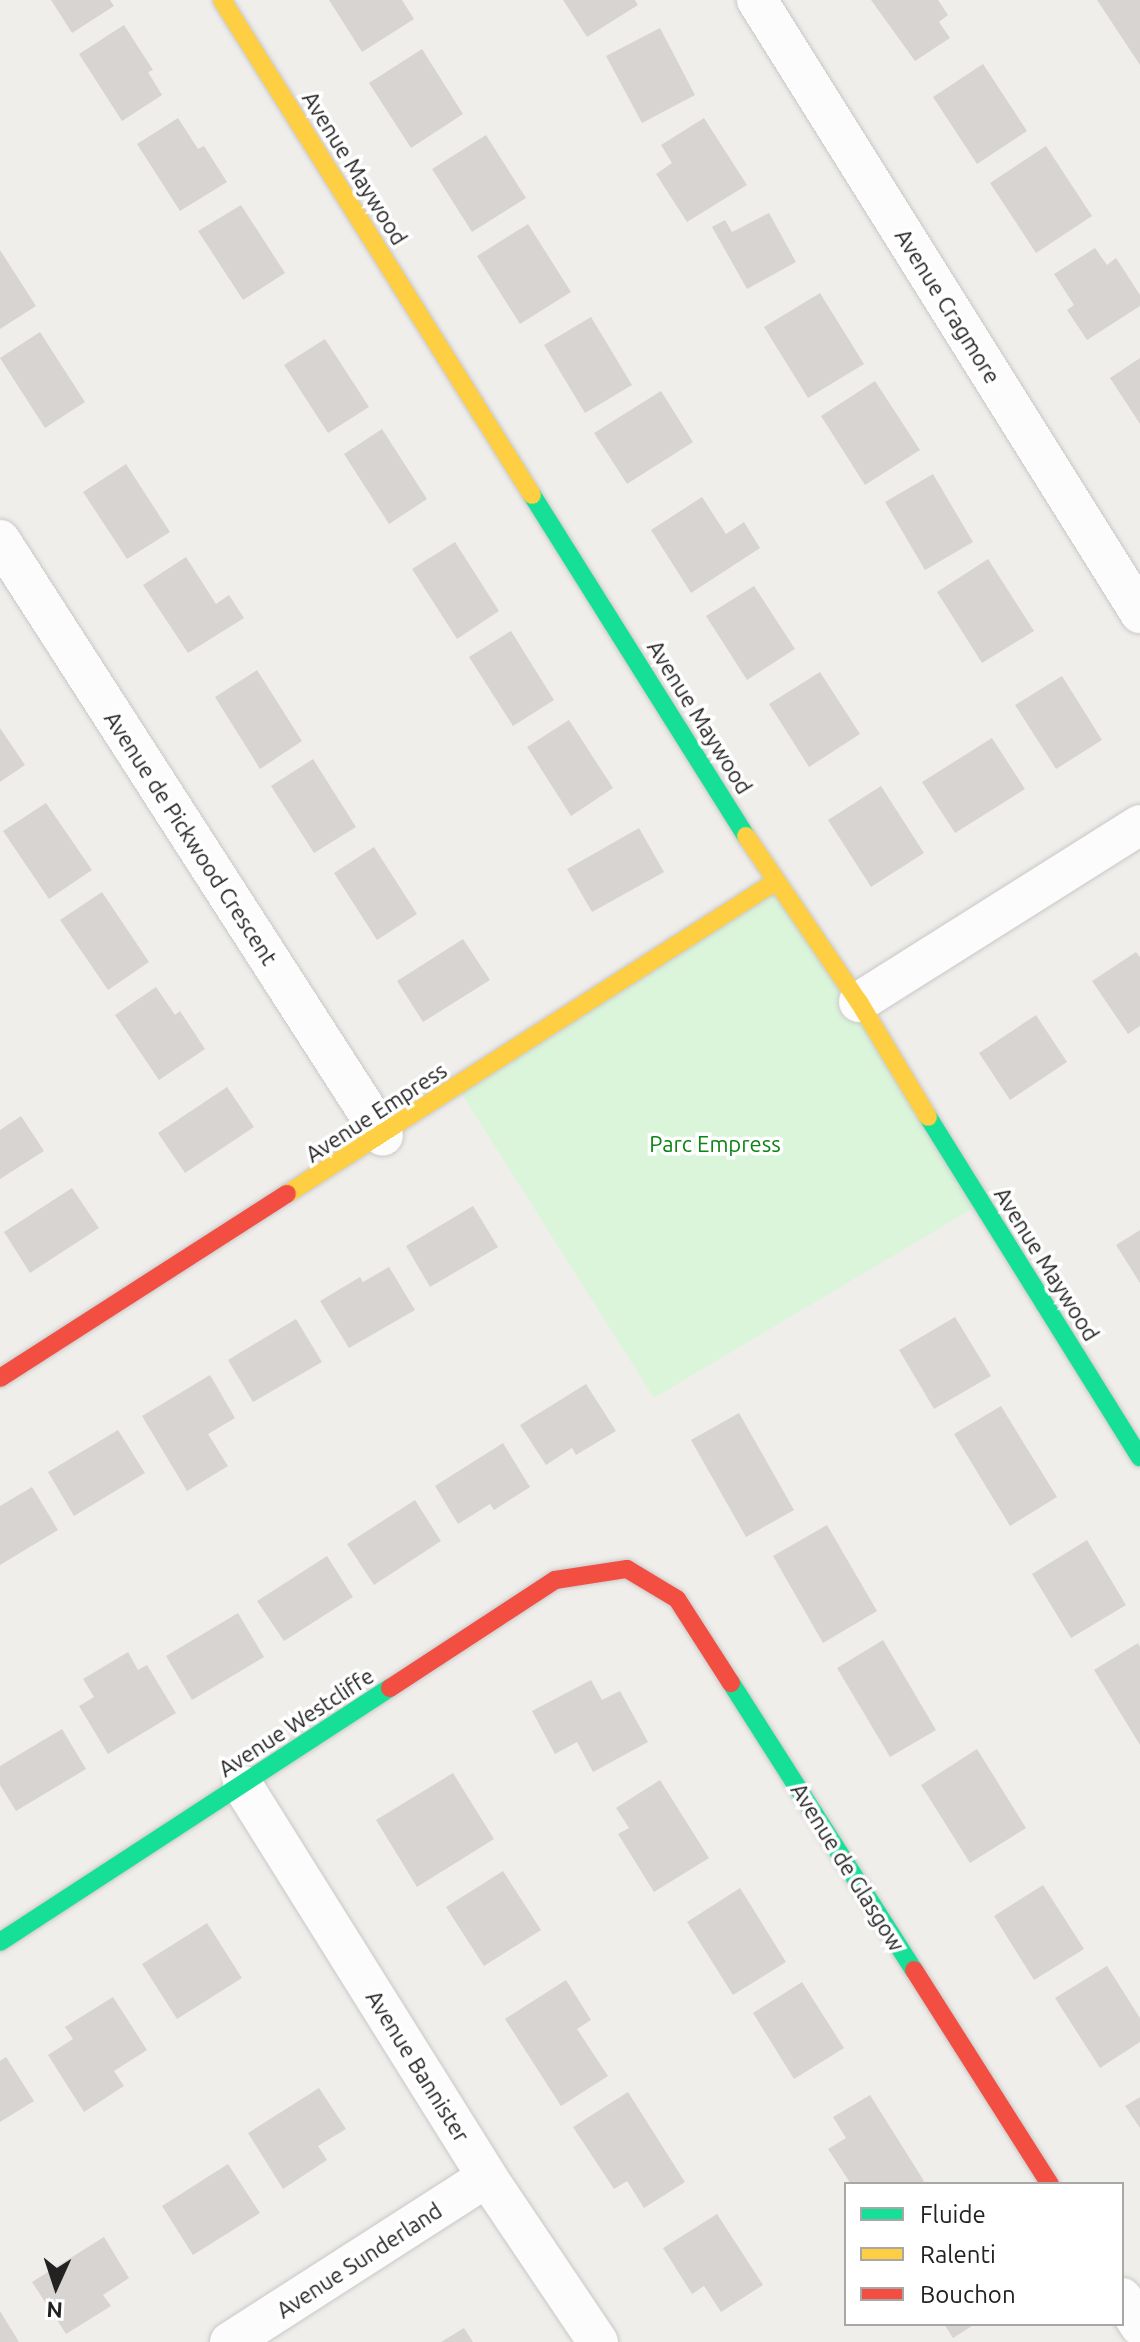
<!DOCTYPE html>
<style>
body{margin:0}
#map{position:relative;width:1140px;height:2342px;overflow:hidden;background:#f0eeeb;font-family:Ubuntu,sans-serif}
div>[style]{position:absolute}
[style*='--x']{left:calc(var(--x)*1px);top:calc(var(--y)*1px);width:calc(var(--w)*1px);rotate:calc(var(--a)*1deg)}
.park>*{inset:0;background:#daf5da}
.building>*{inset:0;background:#d7d4d2}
.roads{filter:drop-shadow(0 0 2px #c9c8c7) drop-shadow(0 0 2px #c9c8c7)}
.street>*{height:40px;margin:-20px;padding:0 20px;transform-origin:20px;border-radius:20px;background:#fdfcfc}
.fast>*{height:18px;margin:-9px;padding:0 9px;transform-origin:9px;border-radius:9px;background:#16e098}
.slow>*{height:18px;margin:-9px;padding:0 9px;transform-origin:9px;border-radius:9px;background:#ffcf43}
.jam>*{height:18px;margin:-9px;padding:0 9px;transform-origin:9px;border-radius:9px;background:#f24e42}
span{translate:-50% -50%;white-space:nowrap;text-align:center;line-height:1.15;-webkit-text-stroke:7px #fff;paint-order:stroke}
.street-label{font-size:22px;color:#222}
.park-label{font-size:22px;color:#0c8416}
.legend{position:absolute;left:844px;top:2182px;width:280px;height:144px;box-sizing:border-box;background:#fff;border:2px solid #a7a7a7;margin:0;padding:10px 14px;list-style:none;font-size:24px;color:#222}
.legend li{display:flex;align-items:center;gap:16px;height:40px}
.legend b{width:40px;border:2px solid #a7a7a7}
.north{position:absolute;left:16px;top:2246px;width:80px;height:80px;-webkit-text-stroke:6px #fff;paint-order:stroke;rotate:183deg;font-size:22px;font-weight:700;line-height:32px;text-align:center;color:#222}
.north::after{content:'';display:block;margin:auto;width:28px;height:36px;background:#222;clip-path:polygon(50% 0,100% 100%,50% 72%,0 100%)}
</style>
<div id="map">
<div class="park">
<div style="clip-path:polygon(775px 882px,980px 1204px,654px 1398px,458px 1088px)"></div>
</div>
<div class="building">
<div style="clip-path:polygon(51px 0,110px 0,114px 6px,72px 33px)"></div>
<div style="clip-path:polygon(329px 0,402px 0,414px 19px,362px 52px)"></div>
<div style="clip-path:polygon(563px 0,635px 0,638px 5px,587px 37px)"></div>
<div style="clip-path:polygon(871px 0,938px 0,948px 15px,939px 22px,950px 38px,915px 61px)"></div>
<div style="clip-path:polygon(1097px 0,1140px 0,1140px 65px)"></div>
<div style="clip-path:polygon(124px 25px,153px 70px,148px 72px,162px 95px,122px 121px,79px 54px)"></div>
<div style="clip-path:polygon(660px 28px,695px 95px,642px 123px,606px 56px)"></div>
<div style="clip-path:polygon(422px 49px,463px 114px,411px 148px,369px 83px)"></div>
<div style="clip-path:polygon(983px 64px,1027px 131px,977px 164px,933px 97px)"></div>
<div style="clip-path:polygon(178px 118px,198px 149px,204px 146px,227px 182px,180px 211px,137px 144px)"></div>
<div style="clip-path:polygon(704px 118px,747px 185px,687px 222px,656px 174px,672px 163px,661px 145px)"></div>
<div style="clip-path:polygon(486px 135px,526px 198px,472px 232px,432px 169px)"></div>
<div style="clip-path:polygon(1046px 146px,1092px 216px,1036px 253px,990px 183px)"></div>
<div style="clip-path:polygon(241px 205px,285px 273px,243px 300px,198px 231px)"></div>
<div style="clip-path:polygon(769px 213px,796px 262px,747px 289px,712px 227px,725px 220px,732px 232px)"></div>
<div style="clip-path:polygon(528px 224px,571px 292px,520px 324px,477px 256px)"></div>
<div style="clip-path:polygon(1095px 248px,1107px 265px,1116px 258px,1140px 295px,1140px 306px,1087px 340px,1067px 310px,1074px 305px,1054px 274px)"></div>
<div style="clip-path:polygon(0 250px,36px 306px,0 329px)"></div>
<div style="clip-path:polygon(820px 293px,864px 364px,808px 398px,764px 327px)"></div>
<div style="clip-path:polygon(591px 317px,632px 385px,585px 413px,544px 345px)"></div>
<div style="clip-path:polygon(40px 332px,85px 402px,45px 428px,0 358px)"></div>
<div style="clip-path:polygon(325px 339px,369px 407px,328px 433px,284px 365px)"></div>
<div style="clip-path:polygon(1140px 358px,1140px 424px,1110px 378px)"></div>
<div style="clip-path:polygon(875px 381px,920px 450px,865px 485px,821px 416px)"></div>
<div style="clip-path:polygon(661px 391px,693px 442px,627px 484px,594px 433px)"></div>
<div style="clip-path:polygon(382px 429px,427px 499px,389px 524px,344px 454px)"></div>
<div style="clip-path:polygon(126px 464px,170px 532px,127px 559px,83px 492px)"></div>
<div style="clip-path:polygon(933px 474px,973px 542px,925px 570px,885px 502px)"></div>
<div style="clip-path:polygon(702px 497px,726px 534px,744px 522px,760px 548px,691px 593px,651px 530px)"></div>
<div style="clip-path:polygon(455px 542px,499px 611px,457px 639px,412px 569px)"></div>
<div style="clip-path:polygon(186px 557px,216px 604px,229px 595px,244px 618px,188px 653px,143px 585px)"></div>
<div style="clip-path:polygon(988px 559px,1034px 631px,982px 663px,937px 592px)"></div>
<div style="clip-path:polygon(754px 586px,795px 649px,747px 680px,706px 616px)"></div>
<div style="clip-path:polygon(511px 631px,554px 700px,513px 726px,469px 657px)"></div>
<div style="clip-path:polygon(257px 670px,302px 741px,260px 769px,215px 697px)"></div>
<div style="clip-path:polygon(820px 672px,860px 734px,809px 767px,769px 704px)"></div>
<div style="clip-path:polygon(1062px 676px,1102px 740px,1056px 769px,1015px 705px)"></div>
<div style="clip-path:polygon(569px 720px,613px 788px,571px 816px,527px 747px)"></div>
<div style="clip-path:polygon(0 728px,25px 765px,0 782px)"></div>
<div style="clip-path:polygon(992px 738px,1025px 789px,955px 833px,922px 782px)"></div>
<div style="clip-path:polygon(313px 759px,356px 827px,314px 853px,271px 786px)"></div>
<div style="clip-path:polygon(881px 786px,924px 853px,871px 887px,828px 820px)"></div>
<div style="clip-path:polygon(46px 803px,92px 870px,49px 899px,3px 831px)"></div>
<div style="clip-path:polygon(639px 828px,664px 872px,592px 912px,567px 869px)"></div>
<div style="clip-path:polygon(374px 847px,417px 914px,377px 940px,334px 873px)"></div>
<div style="clip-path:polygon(102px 892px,149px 962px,108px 990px,60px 920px)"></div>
<div style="clip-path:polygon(463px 939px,490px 980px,423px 1022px,397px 981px)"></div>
<div style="clip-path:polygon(1136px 952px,1140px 957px,1140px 1026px,1128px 1034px,1092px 981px)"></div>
<div style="clip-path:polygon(156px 987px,175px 1015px,180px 1011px,205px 1049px,159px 1080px,115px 1015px)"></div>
<div style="clip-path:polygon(1036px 1015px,1067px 1062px,1010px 1100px,979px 1053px)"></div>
<div style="clip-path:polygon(227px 1087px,254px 1127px,185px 1173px,158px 1133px)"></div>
<div style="clip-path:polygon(21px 1116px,44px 1151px,0 1179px,0 1130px)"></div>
<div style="clip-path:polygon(72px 1188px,99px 1228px,30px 1273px,4px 1232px)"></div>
<div style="clip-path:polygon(473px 1206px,498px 1247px,430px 1287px,406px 1246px)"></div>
<div style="clip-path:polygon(1140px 1230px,1140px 1283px,1116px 1245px)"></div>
<div style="clip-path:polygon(389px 1267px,415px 1310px,349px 1348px,320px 1301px,360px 1277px,363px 1282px)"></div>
<div style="clip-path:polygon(955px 1317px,991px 1376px,934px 1409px,899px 1350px)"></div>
<div style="clip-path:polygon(296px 1319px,322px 1362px,253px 1402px,228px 1360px)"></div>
<div style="clip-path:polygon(210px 1375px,235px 1418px,208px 1434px,228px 1466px,187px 1491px,142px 1416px)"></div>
<div style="clip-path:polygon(586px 1384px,616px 1431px,576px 1455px,572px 1448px,546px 1465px,520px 1425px)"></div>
<div style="clip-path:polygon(1001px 1406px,1057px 1497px,1010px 1526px,954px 1434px)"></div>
<div style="clip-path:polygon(739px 1413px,794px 1510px,746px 1537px,691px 1440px)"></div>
<div style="clip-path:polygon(118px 1430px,145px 1473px,74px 1516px,48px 1472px)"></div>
<div style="clip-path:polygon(503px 1443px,530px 1487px,494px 1510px,490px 1504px,458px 1524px,435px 1486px)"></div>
<div style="clip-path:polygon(32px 1487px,58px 1530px,0 1565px,0 1506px)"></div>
<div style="clip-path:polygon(415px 1500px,441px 1541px,374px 1585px,347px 1544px)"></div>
<div style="clip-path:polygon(827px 1525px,877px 1611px,823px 1643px,773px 1556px)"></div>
<div style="clip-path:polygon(1087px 1540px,1126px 1605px,1071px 1638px,1032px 1574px)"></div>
<div style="clip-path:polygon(327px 1556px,353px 1597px,284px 1641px,257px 1601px)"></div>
<div style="clip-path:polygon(238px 1613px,264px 1657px,192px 1700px,166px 1656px)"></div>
<div style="clip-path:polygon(883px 1640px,936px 1730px,890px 1757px,837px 1668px)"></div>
<div style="clip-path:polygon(1138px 1643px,1140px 1647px,1140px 1745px,1094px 1670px)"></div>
<div style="clip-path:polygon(128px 1652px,138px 1670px,147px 1665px,176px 1713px,108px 1754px,79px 1706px,94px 1697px,83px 1679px)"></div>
<div style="clip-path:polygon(591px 1680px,602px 1700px,620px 1691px,648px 1742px,593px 1772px,577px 1742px,555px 1754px,532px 1711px)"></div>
<div style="clip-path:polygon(62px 1729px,86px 1769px,16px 1811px,0 1785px,0 1766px)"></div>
<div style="clip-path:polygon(977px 1749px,1026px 1828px,970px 1863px,921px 1785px)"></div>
<div style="clip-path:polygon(453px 1773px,494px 1839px,417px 1887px,376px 1820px)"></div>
<div style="clip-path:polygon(660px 1780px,709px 1858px,654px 1892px,618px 1834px,629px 1828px,616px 1808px)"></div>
<div style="clip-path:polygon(503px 1871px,541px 1930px,484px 1966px,446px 1907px)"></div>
<div style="clip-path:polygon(1043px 1885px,1084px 1949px,1034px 1980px,994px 1916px)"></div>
<div style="clip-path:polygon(740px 1888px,786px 1962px,733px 1995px,687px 1922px)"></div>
<div style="clip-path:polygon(207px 1923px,242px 1978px,177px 2019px,142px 1964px)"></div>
<div style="clip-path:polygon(1107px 1966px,1140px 2018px,1140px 2042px,1100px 2068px,1055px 1998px)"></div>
<div style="clip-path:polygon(566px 1980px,591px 2020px,577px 2029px,608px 2076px,561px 2106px,505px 2019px)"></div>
<div style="clip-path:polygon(802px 1982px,844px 2048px,794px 2079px,753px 2013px)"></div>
<div style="clip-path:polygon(113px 1997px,147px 2050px,114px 2071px,124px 2086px,84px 2112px,48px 2055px,73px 2039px,65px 2027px)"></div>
<div style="clip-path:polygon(6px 2057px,34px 2101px,0 2122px,0 2061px)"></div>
<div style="clip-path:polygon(319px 2088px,346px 2129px,318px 2146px,327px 2160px,283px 2189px,248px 2133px)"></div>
<div style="clip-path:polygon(628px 2092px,685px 2182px,644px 2208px,627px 2181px,614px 2189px,573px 2127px)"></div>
<div style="clip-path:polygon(870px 2095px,924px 2181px,919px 2184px,851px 2184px,828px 2149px,846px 2138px,833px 2117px)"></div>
<div style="clip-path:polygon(1140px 2097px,1140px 2128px,1125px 2106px)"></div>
<div style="clip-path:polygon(228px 2164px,260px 2213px,193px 2255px,162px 2206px)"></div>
<div style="clip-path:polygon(717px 2214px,763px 2285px,721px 2312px,704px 2286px,692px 2294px,663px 2248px)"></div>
<div style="clip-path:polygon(104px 2237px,129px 2278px,103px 2295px,111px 2306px,66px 2334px,32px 2282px)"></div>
<div style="clip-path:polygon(0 2311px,19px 2342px,0 2342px)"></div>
<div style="clip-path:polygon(944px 2324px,975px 2324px,953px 2338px)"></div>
<div style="clip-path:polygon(464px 2328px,473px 2342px,441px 2342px)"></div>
</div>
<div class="roads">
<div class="street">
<div style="--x:757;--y:0;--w:723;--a:58"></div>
<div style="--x:0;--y:540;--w:708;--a:57.27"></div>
<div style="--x:859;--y:1002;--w:332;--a:-32.2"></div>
<div style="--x:243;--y:1786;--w:461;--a:58"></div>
<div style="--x:487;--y:2177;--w:199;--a:56.1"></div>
<div style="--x:1122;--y:2298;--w:33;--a:57"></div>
<div style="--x:230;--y:2342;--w:305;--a:-32.7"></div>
</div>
<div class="fast">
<div style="--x:532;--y:495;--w:403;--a:57.9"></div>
<div style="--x:928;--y:1117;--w:401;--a:58.1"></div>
<div style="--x:731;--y:1683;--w:340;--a:57.5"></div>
<div style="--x:0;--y:1942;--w:465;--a:-33.1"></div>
</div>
<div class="slow">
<div style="--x:222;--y:0;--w:584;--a:57.94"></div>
<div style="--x:746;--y:836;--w:201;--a:55.8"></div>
<div style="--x:859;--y:1002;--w:134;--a:59"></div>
<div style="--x:287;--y:1194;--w:579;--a:-32.59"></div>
</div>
<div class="jam">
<div style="--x:0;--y:1378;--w:341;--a:-32.7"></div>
<div style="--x:390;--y:1688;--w:197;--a:-33.2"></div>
<div style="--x:555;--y:1580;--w:73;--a:-8.7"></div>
<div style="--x:627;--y:1569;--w:58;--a:31"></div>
<div style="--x:677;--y:1599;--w:100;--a:57.3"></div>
<div style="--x:914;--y:1970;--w:254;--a:57.6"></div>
</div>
</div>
<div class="street-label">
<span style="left:355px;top:168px;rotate:58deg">Avenue Maywood</span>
<span style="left:948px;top:306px;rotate:58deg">Avenue Cragmore</span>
<span style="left:700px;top:717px;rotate:58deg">Avenue Maywood</span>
<span style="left:191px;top:838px;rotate:57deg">Avenue de Pickwood Crescent</span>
<span style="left:376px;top:1112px;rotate:-33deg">Avenue Empress</span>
<span style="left:1047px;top:1264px;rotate:58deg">Avenue Maywood</span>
<span style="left:296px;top:1722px;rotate:-33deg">Avenue Westcliffe</span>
<span style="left:848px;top:1867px;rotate:58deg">Avenue de Glasgow</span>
<span style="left:418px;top:2066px;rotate:58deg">Avenue Bannister</span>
<span style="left:359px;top:2260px;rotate:-33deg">Avenue Sunderland</span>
</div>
<div class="park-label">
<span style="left:715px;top:1144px">Parc Empress</span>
</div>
<ul class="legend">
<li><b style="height:10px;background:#16e098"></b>Fluide</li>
<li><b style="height:10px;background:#ffcf43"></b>Ralenti</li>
<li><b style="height:10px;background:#f24e42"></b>Bouchon</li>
</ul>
<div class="north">N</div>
</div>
